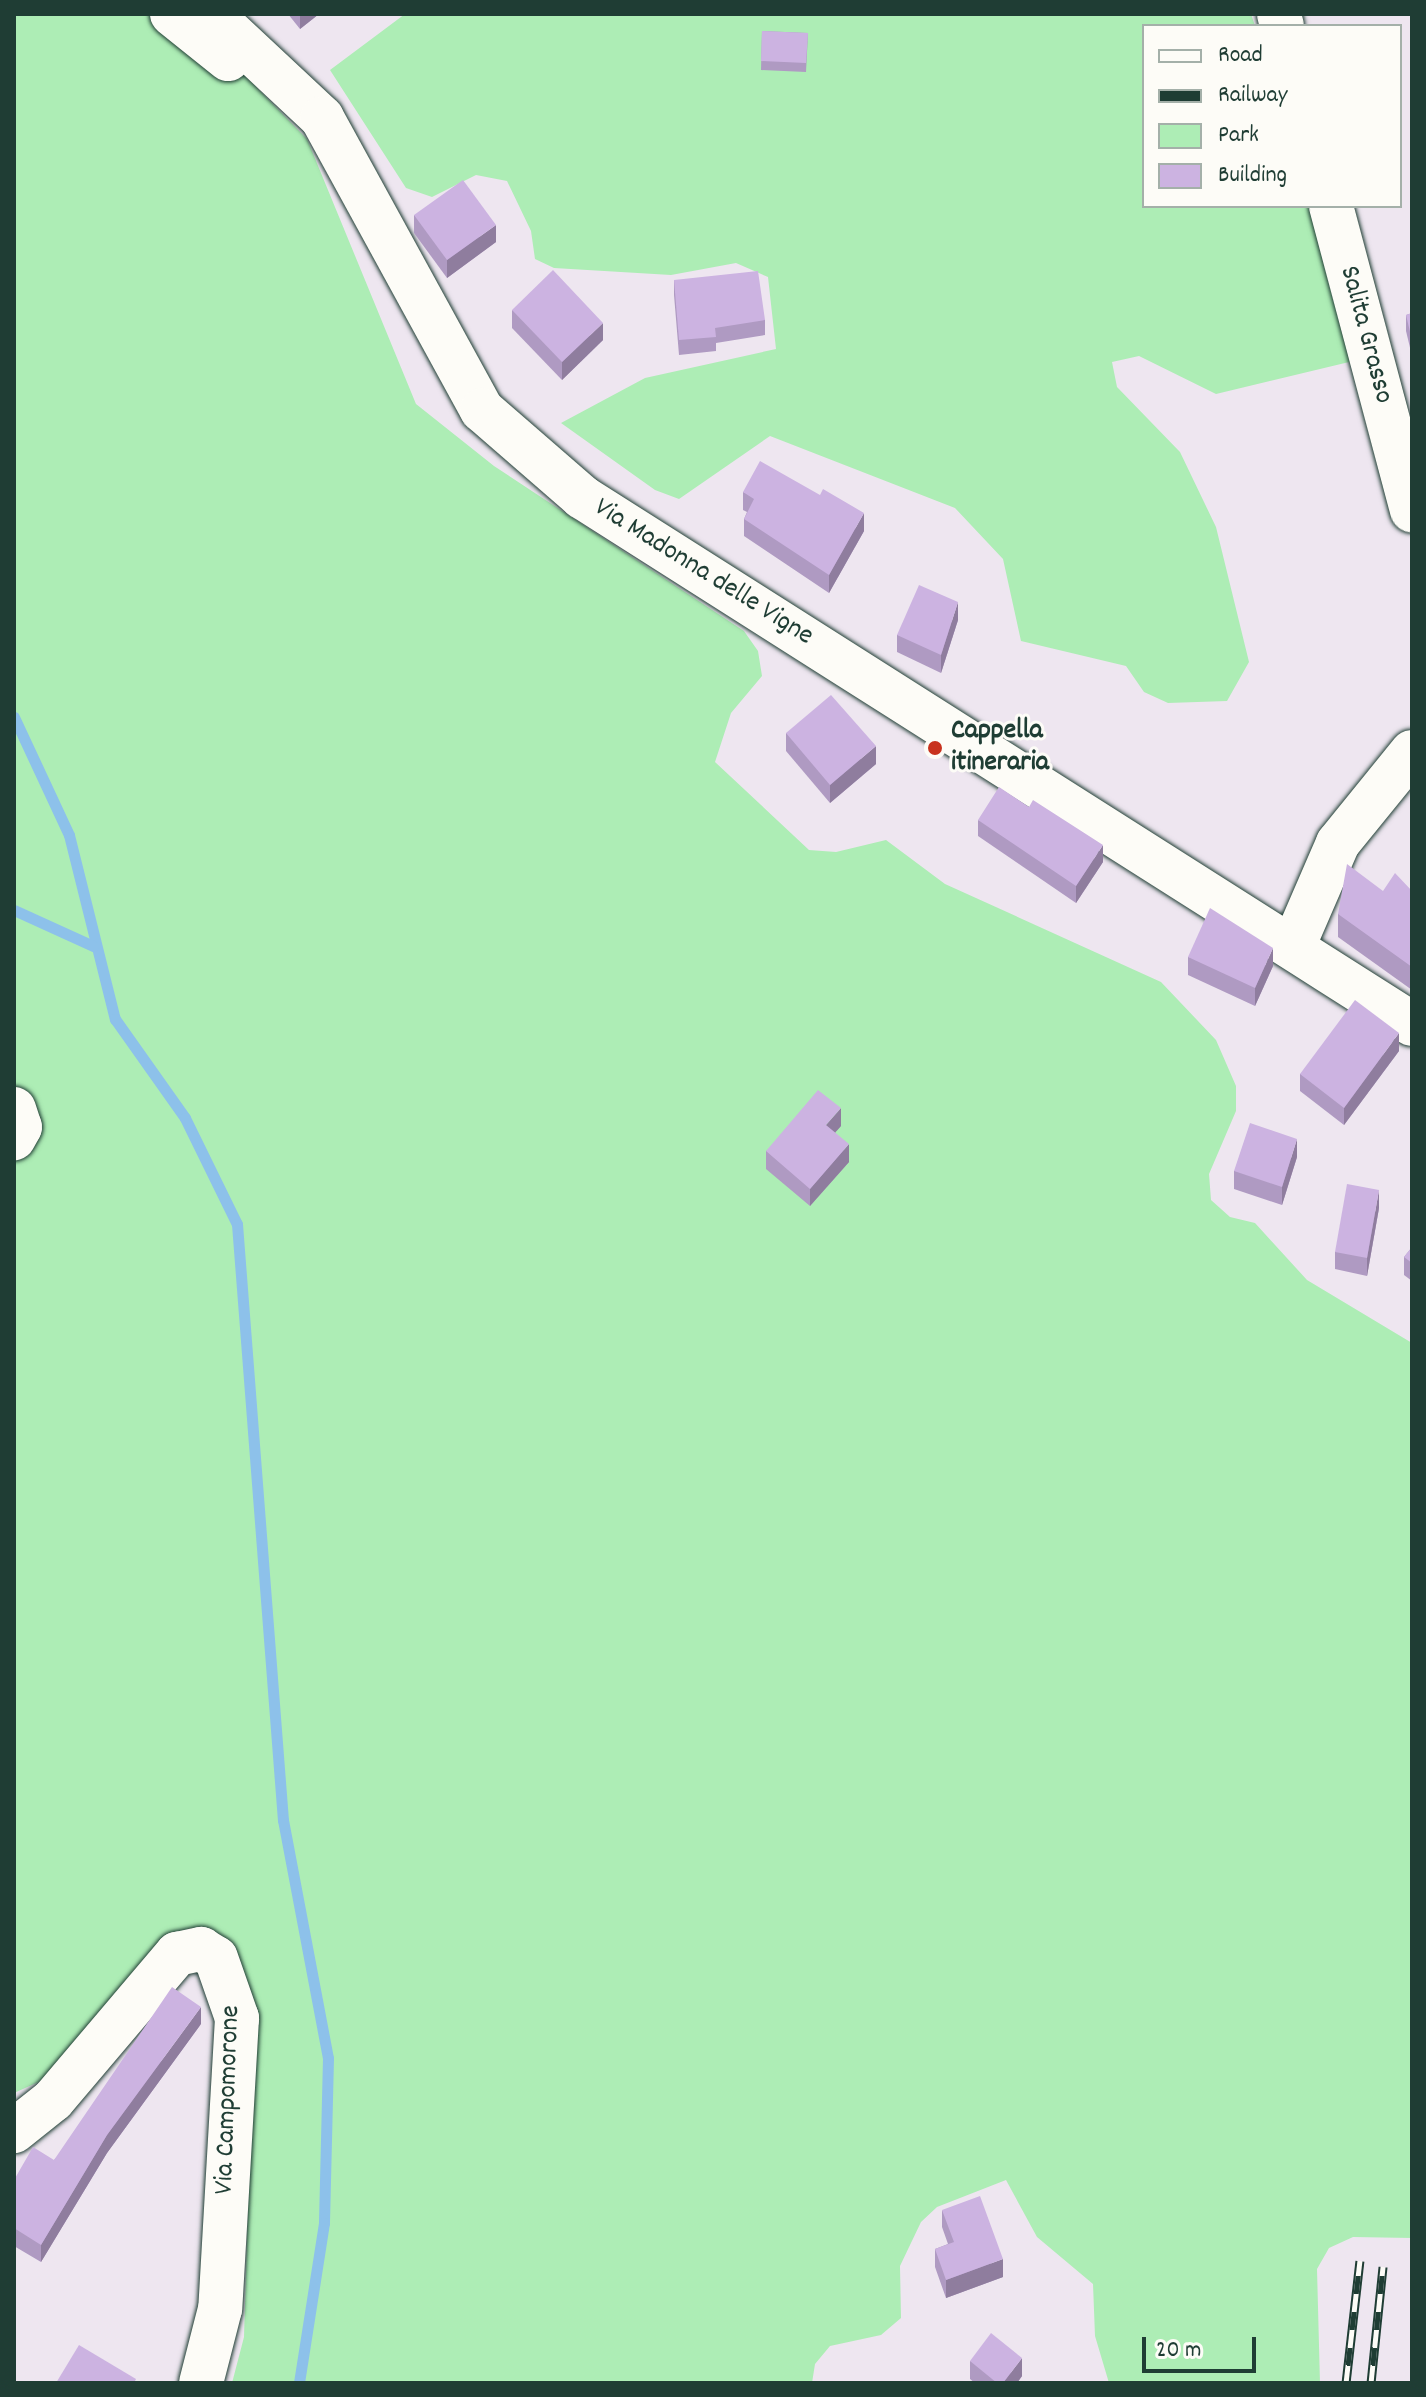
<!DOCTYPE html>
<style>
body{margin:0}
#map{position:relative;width:1426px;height:2397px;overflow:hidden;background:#eee6f0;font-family:Dekko,sans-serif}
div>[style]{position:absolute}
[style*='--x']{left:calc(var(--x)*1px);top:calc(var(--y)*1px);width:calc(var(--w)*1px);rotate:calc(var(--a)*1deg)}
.green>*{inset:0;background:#adedb5}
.stream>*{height:11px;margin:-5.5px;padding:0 5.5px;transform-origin:5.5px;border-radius:5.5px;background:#8dc1ea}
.roads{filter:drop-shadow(0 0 2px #1f3d34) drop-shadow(0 0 2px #1f3d34)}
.minor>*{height:44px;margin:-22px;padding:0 22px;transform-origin:22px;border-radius:22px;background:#fdfcf7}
.rail>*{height:9px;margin-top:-4.5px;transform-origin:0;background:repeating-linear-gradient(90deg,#fdfcf7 0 18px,#1f3d34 0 36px);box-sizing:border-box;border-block:2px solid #1f3d34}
.wall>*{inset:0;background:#af9ac2}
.shaded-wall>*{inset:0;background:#8f7d9e}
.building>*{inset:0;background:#ccb3e1}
.dots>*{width:22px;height:22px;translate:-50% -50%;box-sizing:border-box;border:4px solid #fdfcf7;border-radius:50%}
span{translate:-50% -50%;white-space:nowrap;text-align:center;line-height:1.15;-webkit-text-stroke:6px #fdfcf7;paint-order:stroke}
.street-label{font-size:28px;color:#1f3d34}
.poi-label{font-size:28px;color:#1f3d34;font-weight:700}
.left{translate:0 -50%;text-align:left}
.frame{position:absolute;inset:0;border:16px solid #1f3d34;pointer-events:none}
.legend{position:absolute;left:1142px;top:24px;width:260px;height:184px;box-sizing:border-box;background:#fdfcf7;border:2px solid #a4b0a9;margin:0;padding:10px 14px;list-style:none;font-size:24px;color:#1f3d34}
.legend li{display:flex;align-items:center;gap:16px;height:40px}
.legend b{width:40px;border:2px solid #a4b0a9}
.scale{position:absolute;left:1142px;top:2337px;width:114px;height:36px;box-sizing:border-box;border:4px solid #1f3d34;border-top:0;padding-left:10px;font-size:24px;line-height:28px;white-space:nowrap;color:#1f3d34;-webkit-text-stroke:6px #fdfcf7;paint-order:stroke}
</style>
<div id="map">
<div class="green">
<div style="clip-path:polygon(14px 14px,185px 14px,307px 139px,416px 404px,494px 466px,744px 631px,758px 651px,762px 676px,731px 713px,715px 762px,809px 850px,836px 852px,886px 840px,945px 884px,1161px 982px,1216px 1040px,1236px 1086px,1236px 1111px,1209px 1174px,1211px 1200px,1230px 1217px,1255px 1223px,1307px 1280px,1412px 1343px,1412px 2238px,1353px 2237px,1329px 2248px,1317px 2269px,1320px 2383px,1109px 2383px,1095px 2336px,1093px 2284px,1037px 2237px,1006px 2180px,937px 2207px,921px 2222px,900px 2266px,901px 2318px,881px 2335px,830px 2346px,815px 2364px,812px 2383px,232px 2383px,244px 2337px,254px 2011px,215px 1947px,52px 2076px,14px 2093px)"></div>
<div style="clip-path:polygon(405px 14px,1251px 14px,1255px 26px,1144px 26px,1144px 206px,1316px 206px,1370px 357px,1216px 394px,1139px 356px,1112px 362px,1117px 387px,1180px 452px,1216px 527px,1249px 662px,1227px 701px,1168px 703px,1144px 692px,1126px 666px,1021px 641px,1003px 559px,955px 508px,770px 436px,679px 499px,655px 490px,561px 423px,645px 378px,776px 349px,768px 277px,736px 263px,671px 275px,554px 268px,535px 259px,531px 231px,507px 181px,476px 175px,432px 197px,406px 188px,330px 70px)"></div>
</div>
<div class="stream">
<div style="--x:14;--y:717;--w:130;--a:65"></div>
<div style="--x:69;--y:835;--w:190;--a:76"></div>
<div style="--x:115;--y:1019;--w:121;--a:54.7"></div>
<div style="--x:185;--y:1118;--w:118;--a:63.9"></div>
<div style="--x:237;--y:1224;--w:598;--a:85.59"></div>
<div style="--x:283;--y:1820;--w:242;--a:79.3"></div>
<div style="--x:328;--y:2058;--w:165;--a:91.4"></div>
<div style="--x:324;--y:2223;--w:162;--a:98.9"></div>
<div style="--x:14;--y:910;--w:87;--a:24.5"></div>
</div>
<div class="roads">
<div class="minor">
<div style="--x:172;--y:14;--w:72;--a:38.8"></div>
<div style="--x:211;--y:14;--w:152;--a:43.1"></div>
<div style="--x:322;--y:118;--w:333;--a:61.3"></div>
<div style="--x:482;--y:410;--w:133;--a:41"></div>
<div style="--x:582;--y:497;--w:983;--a:32.41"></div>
<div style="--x:1279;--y:14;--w:12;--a:76"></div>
<div style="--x:1331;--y:206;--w:315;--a:75.1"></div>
<div style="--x:1293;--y:947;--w:113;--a:-66.6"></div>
<div style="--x:1338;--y:843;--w:117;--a:-50.9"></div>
<div style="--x:14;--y:1109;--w:19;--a:72"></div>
<div style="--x:20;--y:1127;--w:13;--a:119"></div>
<div style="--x:14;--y:2131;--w:50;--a:-38.5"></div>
<div style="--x:53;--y:2100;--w:192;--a:-49.7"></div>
<div style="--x:177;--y:1954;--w:25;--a:-12"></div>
<div style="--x:201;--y:1949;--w:17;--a:31"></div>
<div style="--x:216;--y:1958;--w:64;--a:70.7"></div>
<div style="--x:237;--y:2018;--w:291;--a:93.3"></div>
<div style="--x:220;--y:2309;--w:76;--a:104.4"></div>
</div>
</div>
<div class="rail">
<div style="--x:1346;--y:2383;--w:123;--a:-83.5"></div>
<div style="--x:1371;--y:2383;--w:117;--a:-84.1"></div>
</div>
<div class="wall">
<div style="clip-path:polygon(288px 14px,319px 14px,300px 29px)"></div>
<div style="clip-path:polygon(762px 31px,808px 33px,806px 72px,761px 70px)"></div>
<div style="clip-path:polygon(414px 215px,496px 242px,447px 278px,414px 233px)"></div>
<div style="clip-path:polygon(674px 280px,765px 320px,765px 335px,716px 343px,716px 351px,679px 355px,674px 295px)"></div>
<div style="clip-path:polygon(512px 310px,603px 340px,562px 380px,512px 328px)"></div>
<div style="clip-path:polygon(1412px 313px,1412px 356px,1406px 331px,1406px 315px)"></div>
<div style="clip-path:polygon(743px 492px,864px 531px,829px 593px,744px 536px,744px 519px,747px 512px,743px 510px)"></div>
<div style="clip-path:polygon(958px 620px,941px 673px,897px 652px,897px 635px)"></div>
<div style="clip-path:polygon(786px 733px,876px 764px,830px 803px,786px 751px)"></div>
<div style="clip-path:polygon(978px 820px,1103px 862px,1076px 903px,978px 836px)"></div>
<div style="clip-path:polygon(1383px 891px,1412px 891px,1412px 990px,1338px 937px,1338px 914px)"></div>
<div style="clip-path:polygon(1188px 957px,1273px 966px,1255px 1006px,1188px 975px)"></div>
<div style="clip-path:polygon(1399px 1051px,1344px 1125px,1300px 1091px,1300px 1074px)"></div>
<div style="clip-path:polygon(841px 1126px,835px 1132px,849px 1162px,810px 1206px,766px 1169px,766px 1151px)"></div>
<div style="clip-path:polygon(1297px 1157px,1282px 1205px,1234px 1189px,1234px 1171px)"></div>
<div style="clip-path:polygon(1379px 1208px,1367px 1276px,1335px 1269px,1335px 1252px)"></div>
<div style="clip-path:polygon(1412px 1247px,1412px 1281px,1404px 1275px,1404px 1257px)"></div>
<div style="clip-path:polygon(201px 2024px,107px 2153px,41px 2262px,14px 2246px,14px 2180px,54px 2160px)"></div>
<div style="clip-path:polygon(942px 2210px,1003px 2277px,946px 2298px,935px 2267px,935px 2249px,948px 2244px,942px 2227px)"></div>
<div style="clip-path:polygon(970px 2361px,1022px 2376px,1017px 2383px,975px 2383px,970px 2379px)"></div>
</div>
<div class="shaded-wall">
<div style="clip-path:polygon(300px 14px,319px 14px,300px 29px)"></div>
<div style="clip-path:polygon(496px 225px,496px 242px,447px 278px,447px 260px)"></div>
<div style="clip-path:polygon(603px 323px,603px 340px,562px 380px,562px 362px)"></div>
<div style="clip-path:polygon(864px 513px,864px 531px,829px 593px,829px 575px)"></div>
<div style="clip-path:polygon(958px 602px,958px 620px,941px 673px,941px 655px)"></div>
<div style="clip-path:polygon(876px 746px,876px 764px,830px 803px,830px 785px)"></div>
<div style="clip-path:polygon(1103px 845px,1103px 862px,1076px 903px,1076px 886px)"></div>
<div style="clip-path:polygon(1273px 948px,1273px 966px,1255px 1006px,1255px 988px)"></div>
<div style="clip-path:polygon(1399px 1033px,1399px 1051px,1344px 1125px,1344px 1108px)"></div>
<div style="clip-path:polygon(841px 1108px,841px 1126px,826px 1143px,826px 1125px)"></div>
<div style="clip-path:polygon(1297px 1139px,1297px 1157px,1282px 1205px,1282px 1187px)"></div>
<div style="clip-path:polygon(849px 1144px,849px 1162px,810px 1206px,810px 1189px)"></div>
<div style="clip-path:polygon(1379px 1190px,1379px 1208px,1367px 1276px,1367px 1258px)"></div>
<div style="clip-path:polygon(201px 2007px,201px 2024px,107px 2153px,41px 2262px,41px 2245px,107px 2135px)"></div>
<div style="clip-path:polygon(1003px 2259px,1003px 2277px,946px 2298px,946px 2280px)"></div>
<div style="clip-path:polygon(1022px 2358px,1022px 2376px,1017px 2383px,1003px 2383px)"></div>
</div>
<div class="building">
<div style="clip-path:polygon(762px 31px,808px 33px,806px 63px,761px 61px)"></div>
<div style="clip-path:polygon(463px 180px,496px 225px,447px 260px,414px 215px)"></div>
<div style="clip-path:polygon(553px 270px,603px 323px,562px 362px,512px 310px)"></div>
<div style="clip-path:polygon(758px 271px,765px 320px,715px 328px,716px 337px,679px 340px,674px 280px)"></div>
<div style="clip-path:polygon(1412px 313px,1412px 340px,1406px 315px)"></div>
<div style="clip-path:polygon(760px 461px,820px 495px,823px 489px,864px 513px,829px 575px,744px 519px,754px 499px,743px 492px)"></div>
<div style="clip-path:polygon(919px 585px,958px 602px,941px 655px,897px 635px)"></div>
<div style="clip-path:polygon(831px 695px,876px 746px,830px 785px,786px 733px)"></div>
<div style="clip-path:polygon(999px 787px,1029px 807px,1033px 800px,1103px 845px,1076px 886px,978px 820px)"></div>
<div style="clip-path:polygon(1347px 864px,1383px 891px,1395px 873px,1412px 891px,1412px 967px,1338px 914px)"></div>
<div style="clip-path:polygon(1210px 908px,1273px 948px,1255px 988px,1188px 957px)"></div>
<div style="clip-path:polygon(1355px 1000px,1399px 1033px,1344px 1108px,1300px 1074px)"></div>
<div style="clip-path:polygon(818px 1090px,841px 1108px,826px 1125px,849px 1144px,810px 1189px,766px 1151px)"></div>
<div style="clip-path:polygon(1250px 1123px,1297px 1139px,1282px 1187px,1234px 1171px)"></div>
<div style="clip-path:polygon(1347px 1184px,1379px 1190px,1367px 1258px,1335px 1252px)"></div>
<div style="clip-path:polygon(1412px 1247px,1412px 1263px,1404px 1257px)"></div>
<div style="clip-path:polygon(172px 1987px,201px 2007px,107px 2135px,41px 2245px,14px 2228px,14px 2180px,33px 2147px,54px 2160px)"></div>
<div style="clip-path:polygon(980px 2196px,1003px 2259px,946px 2280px,935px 2249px,954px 2242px,942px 2210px)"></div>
<div style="clip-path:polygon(991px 2333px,1022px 2358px,1003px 2383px,997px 2383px,970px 2361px)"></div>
<div style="clip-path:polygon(79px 2345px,136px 2379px,134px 2383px,56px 2383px)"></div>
</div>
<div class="dots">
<div style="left:935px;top:748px;background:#c8321e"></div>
</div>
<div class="street-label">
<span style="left:1365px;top:335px;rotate:75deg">Salita Grasso</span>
<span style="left:703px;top:573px;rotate:32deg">Via Madonna delle Vigne</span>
<span style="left:229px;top:2100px;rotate:-88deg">Via Campomorone</span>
</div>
<div class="poi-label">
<span class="left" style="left:951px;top:748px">Cappella<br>itineraria</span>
</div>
<div class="frame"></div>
<ul class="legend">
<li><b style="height:10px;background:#fdfcf7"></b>Road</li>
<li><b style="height:10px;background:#1f3d34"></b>Railway</li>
<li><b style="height:22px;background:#adedb5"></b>Park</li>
<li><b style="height:22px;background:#ccb3e1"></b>Building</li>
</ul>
<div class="scale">20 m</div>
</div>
